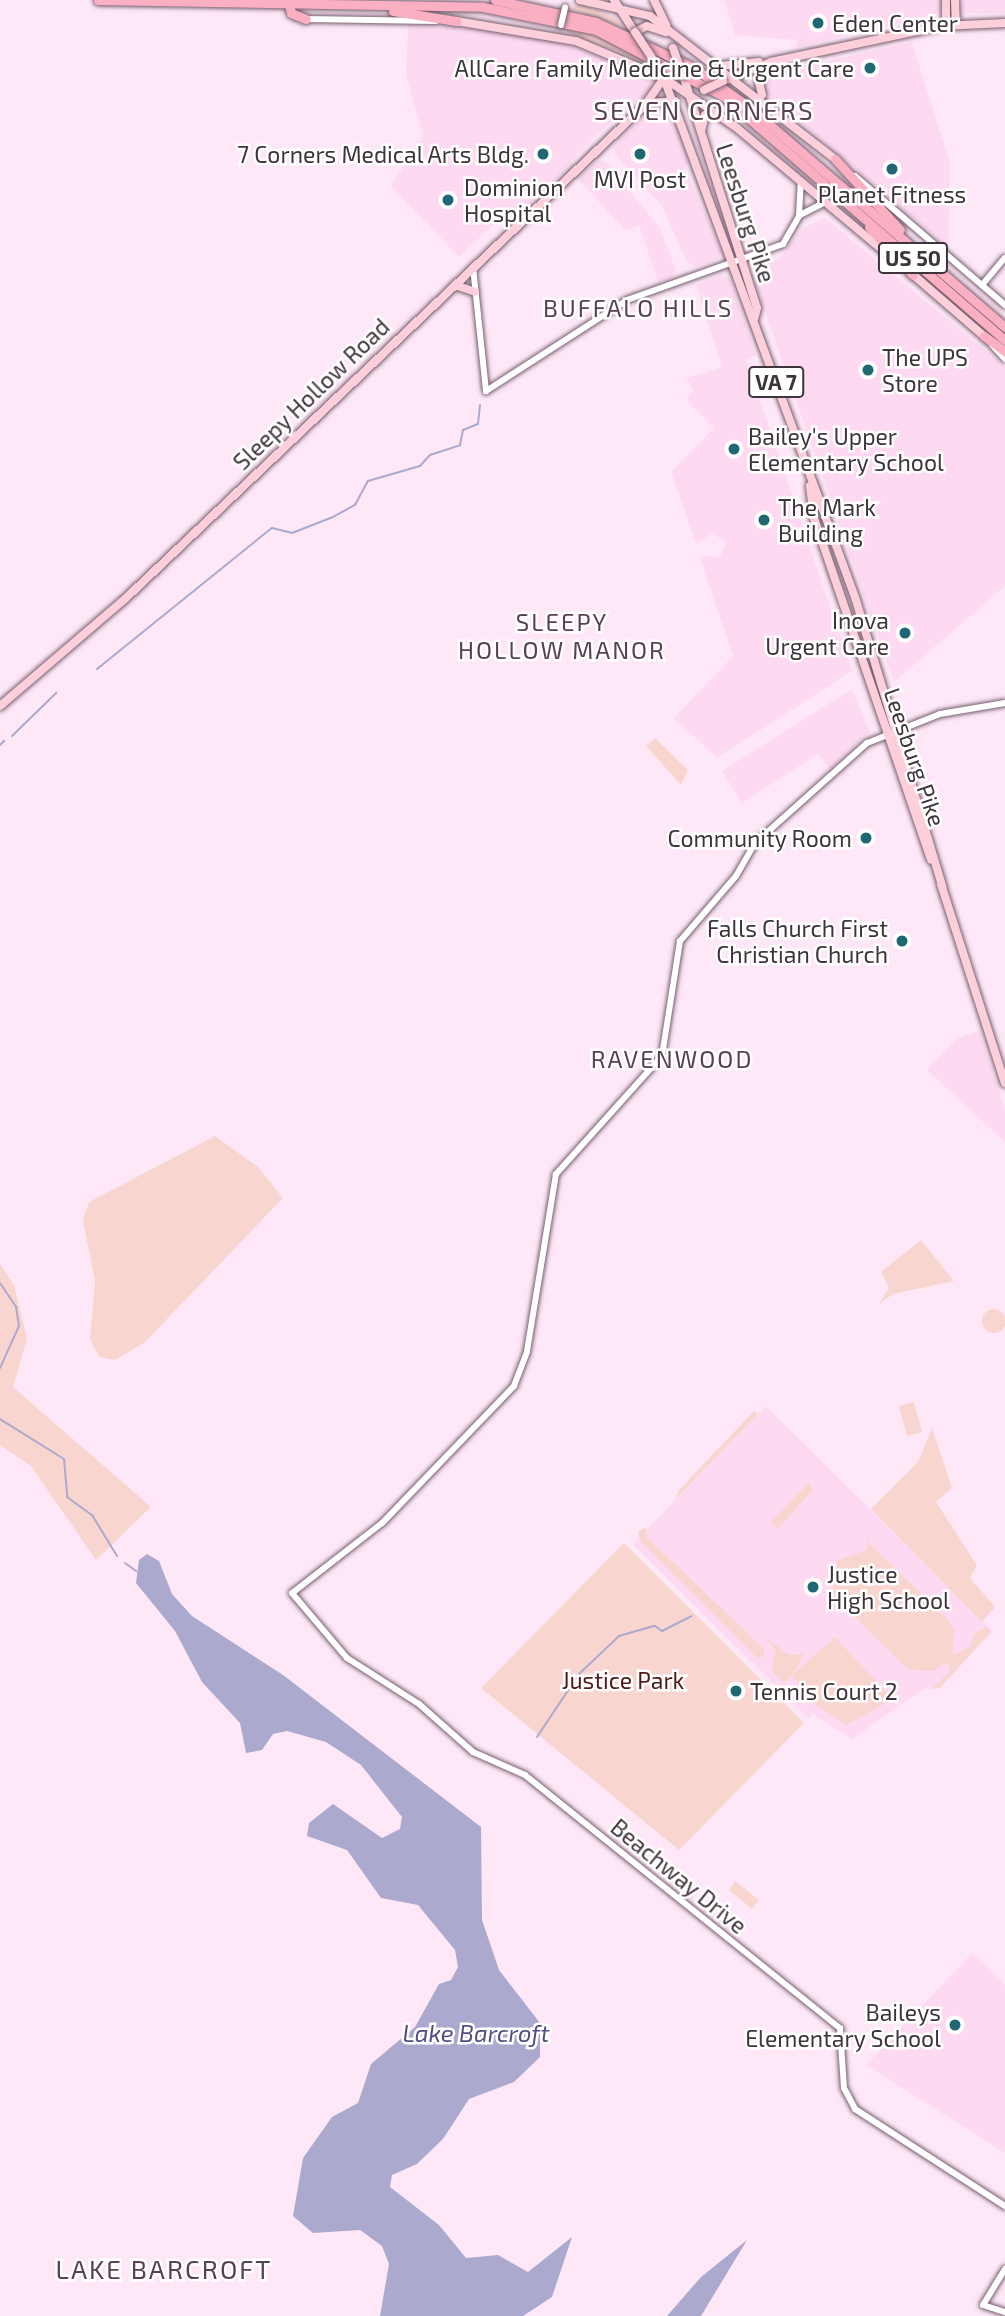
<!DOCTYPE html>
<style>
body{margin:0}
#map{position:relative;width:1005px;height:2316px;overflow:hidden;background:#fee8f7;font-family:"Exo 2",sans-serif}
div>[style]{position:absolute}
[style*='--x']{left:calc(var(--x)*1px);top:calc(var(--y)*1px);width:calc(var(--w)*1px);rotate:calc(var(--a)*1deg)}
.built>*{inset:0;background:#fddaf2}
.green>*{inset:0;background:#f9d5d0}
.round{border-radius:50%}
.water>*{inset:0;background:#aba9cd}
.stream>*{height:2px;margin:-1px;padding:0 1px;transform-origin:1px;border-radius:1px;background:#aba9cd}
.roads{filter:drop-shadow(0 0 2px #775f6f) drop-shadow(0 0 2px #775f6f)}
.minor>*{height:6px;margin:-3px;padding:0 3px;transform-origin:3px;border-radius:3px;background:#fff}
.major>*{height:8px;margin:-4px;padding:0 4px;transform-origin:4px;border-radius:4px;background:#fdcfda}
.highway>*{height:9px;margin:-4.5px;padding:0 4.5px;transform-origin:4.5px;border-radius:4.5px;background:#fbafc2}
.bridges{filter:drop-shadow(0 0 2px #775f6f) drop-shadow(0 0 2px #775f6f)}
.minor-bridge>*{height:6px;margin:-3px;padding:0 3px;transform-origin:3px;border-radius:3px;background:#fff}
.major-bridge>*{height:8px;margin:-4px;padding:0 4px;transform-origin:4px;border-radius:4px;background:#fdcfda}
.dots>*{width:19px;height:19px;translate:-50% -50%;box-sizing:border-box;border:4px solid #fff;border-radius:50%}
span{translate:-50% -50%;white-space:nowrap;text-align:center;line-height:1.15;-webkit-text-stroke:5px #fff;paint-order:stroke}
.shield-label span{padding:2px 5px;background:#fff;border:2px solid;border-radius:5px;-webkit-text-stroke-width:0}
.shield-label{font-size:21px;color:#3e343b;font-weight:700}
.poi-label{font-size:23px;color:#3e343b}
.left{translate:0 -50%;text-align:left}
.right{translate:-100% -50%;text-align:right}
.street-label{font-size:23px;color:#3e343b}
.park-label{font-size:23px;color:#4f1915}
.neighbourhood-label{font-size:24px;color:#584252;letter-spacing:2px}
.water-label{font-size:24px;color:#544f82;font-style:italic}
.quarter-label{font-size:26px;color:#584252;letter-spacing:2px}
</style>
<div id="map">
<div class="built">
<div style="clip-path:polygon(724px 0,942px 0,941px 13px,797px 47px,796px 40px,735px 35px)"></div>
<div style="clip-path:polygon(961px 0,1005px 0,1005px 14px,963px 13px)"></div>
<div style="clip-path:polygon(408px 25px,505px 30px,574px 47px,653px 80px,649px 92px,597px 134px,558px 177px,511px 220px,505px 214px,459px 257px,391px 186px,423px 136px,406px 75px)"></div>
<div style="clip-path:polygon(912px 42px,950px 163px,949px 248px,762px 90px,769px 74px)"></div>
<div style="clip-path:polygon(654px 104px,673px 111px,690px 162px,684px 167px,722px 252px,718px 259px,695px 267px,686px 261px,662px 206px,614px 153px,613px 147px)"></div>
<div style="clip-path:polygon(596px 161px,605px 161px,660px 228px,676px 270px,673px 277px,658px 282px,639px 225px,626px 231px,578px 179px)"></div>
<div style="clip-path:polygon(825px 218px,1005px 367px,1005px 586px,894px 682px,753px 277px,755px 268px,779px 259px,802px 228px)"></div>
<div style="clip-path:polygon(722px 275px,730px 279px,756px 355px,746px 359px,852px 671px,717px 758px,674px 718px,733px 656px,699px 556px,720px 557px,726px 542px,712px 533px,696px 544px,671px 472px,714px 428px,686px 400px,693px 390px,686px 378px,722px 367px,696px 285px)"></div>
<div style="clip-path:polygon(852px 689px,870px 732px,830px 769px,818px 754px,742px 803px,722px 771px)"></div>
<div style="clip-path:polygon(979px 1030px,1005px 1110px,1005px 1142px,927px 1070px,958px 1038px)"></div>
<div style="clip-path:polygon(766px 1406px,993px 1631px,934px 1690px,925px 1688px,852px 1739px,813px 1714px,808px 1718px,633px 1544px)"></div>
<div style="clip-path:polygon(972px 1953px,1005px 1985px,1005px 2153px,866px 2065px)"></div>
</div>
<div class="green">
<div style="clip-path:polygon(578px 3px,615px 17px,622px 27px,570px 9px)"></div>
<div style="clip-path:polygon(566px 26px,640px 53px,646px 62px,568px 34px)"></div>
<div style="clip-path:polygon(655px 738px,688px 770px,681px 785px,646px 746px)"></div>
<div style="clip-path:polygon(215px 1136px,258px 1167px,283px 1198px,144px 1343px,115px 1360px,99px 1357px,90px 1339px,95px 1281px,83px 1220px,89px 1202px)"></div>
<div style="clip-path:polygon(921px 1240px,954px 1281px,893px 1294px,878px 1305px,889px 1288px,881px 1272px)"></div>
<div style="clip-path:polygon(0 1264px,14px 1285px,27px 1339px,13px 1387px,151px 1507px,96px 1560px,31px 1466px,0 1445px)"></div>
<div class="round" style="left:982px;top:1309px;width:24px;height:24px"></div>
<div style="clip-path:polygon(914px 1402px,922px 1432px,907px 1436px,899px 1406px)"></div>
<div style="clip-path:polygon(754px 1411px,758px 1414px,675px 1500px,679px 1490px)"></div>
<div style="clip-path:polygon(932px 1428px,952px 1488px,936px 1502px,977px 1565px,970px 1578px,995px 1607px,982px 1622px,871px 1509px,918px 1462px)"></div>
<div style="clip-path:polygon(809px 1482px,813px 1490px,778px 1529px,771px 1522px)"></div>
<div style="clip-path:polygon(646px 1527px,647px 1537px,764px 1649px,764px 1657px,756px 1657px,640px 1541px,638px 1532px)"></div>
<div style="clip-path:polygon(867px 1541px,946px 1618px,954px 1630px,953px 1655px,970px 1647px,975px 1633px,986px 1627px,991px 1632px,940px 1688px,933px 1688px,950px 1671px,947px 1662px,934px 1671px,909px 1670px,832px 1595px,838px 1560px,867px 1550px)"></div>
<div style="clip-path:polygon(624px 1543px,804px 1723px,679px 1850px,481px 1688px)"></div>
<div style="clip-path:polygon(765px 1637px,789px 1655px,804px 1654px,792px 1675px,835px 1637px,893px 1699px,846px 1725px,813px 1703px,792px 1676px,784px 1683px,771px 1670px,776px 1651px)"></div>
<div style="clip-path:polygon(735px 1881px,759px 1900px,752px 1909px,729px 1890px)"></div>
</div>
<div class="water">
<div style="clip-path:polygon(147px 1554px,159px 1561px,172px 1594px,192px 1616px,283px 1675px,481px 1827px,482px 1920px,499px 1970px,540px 2023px,540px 2057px,514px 2082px,469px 2099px,443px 2139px,417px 2164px,392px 2175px,390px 2187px,439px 2225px,466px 2258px,498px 2255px,528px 2272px,572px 2237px,552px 2297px,523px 2316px,380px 2316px,389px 2264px,382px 2246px,360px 2230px,313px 2233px,293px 2216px,303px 2158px,332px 2117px,358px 2103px,371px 2064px,415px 2027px,439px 1984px,451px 1980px,458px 1967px,455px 1950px,418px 1905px,381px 1898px,347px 1850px,307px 1836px,309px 1823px,333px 1804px,382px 1838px,400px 1829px,402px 1817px,361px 1765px,326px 1742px,287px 1731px,273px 1734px,262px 1750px,246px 1753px,240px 1723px,202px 1682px,175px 1631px,136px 1583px,139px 1560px)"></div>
<div style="clip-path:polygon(747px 2240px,701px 2316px,667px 2316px,701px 2277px)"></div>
</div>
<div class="stream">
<div style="--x:97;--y:669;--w:225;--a:-38.9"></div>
<div style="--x:272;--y:528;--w:21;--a:14"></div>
<div style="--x:292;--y:533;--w:44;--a:-21.3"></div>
<div style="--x:333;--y:517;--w:25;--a:-29"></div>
<div style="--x:355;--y:505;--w:27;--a:-62"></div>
<div style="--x:368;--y:481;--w:54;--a:-16.1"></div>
<div style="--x:420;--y:466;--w:15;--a:-48"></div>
<div style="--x:430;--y:455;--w:32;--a:-18"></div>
<div style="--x:460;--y:445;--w:15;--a:-79"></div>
<div style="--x:463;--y:430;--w:16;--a:-22"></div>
<div style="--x:478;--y:424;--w:19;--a:-84"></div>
<div style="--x:12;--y:736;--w:62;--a:-44.3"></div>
<div style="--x:0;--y:745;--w:6;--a:-45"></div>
<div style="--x:0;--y:1283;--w:29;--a:56"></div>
<div style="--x:16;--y:1307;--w:19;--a:81"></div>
<div style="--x:19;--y:1326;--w:46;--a:114.3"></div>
<div style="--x:0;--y:1419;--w:75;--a:32"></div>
<div style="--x:64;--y:1459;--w:38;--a:85"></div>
<div style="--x:67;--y:1497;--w:31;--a:36"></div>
<div style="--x:92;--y:1515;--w:48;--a:58.6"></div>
<div style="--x:125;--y:1563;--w:14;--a:36"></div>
<div style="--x:537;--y:1737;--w:76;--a:-56.3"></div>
<div style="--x:579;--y:1674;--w:55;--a:-43.5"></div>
<div style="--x:619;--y:1636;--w:37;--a:-16"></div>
<div style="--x:655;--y:1626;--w:9;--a:36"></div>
<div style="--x:662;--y:1631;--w:33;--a:-27"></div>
</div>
<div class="roads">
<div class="minor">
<div style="--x:306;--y:19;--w:130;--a:0.9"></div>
<div style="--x:855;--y:176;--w:198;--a:40.7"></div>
<div style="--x:800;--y:215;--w:28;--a:-27"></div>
<div style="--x:473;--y:267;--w:125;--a:84"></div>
<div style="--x:486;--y:391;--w:168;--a:-32.8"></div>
<div style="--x:627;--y:300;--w:166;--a:-19.7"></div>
<div style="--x:783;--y:244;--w:32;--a:-60"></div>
<div style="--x:799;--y:216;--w:33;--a:-87"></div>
<div style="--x:982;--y:285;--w:35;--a:-50"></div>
<div style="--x:992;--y:345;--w:19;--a:47"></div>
<div style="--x:1005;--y:703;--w:66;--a:170.4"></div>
<div style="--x:940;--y:714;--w:79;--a:158.3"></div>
<div style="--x:867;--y:743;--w:150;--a:138.2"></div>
<div style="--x:755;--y:843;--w:38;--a:120"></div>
<div style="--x:736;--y:876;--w:86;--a:130.7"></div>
<div style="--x:680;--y:941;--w:116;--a:98.9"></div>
<div style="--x:662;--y:1056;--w:159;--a:131.9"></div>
<div style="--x:556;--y:1174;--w:180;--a:99.3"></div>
<div style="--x:527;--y:1352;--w:36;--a:111"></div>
<div style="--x:514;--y:1386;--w:190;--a:133.9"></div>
<div style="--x:382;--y:1523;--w:114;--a:142.1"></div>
<div style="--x:292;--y:1593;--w:85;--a:49.8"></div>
<div style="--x:347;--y:1658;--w:85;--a:32.6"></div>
<div style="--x:419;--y:1704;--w:72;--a:41.6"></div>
<div style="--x:473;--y:1752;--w:57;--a:23.9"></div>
<div style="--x:525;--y:1775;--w:404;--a:38.8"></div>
<div style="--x:840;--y:2028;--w:60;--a:86.2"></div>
<div style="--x:844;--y:2088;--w:24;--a:62"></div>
<div style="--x:855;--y:2109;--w:179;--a:32.9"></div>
<div style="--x:1005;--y:2269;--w:42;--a:121.4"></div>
<div style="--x:983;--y:2305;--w:23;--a:18"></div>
</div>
<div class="major">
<div style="--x:580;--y:0;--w:72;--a:12.9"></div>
<div style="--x:650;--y:16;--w:234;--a:37.7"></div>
<div style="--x:614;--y:0;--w:38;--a:57"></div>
<div style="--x:635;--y:32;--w:13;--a:-27"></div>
<div style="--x:647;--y:26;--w:20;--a:18"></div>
<div style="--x:654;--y:0;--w:28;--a:64"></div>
<div style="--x:946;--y:0;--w:25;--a:90"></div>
<div style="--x:955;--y:0;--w:24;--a:88"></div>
<div style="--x:456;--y:21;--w:122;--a:9.5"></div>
<div style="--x:576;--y:41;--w:95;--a:22.8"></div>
<div style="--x:664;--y:78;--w:88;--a:34.4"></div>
<div style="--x:737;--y:128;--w:212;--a:40"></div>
<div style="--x:720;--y:66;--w:39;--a:-6"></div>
<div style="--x:683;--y:75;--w:244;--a:72.4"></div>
<div style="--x:757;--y:308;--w:11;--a:105"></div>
<div style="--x:663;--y:76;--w:555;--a:69.77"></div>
<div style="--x:855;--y:597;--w:302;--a:73.2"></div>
<div style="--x:723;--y:81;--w:52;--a:-21.6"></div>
<div style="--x:771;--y:62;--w:174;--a:-12"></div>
<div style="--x:941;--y:26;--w:64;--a:-2.7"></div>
<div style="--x:762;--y:95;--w:13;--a:-103"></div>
<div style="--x:759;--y:82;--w:22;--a:-60"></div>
<div style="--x:648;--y:103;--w:27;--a:-4"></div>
<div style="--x:701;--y:131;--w:16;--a:-76"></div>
<div style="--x:705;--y:115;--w:12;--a:-9"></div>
<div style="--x:910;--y:272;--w:98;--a:40.9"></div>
<div style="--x:455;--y:285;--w:21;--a:19"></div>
<div style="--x:810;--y:486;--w:32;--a:83"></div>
<div style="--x:814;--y:518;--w:361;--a:71.1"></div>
<div style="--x:0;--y:706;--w:165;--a:-40.6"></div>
<div style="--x:125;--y:599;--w:717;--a:-43.53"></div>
<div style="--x:645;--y:105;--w:33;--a:-55"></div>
<div style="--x:941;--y:884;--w:209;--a:72.2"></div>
</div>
<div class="highway">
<div style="--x:98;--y:0;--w:385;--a:1"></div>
<div style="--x:483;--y:7;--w:115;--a:11.5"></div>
<div style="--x:596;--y:30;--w:143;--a:27.5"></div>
<div style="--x:723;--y:96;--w:373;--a:40.9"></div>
<div style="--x:495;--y:0;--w:103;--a:12.3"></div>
<div style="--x:596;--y:22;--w:108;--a:25.1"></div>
<div style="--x:694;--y:68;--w:67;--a:35.3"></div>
<div style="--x:749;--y:107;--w:338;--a:40.7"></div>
<div style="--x:289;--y:4;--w:9;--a:77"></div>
<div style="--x:291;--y:13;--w:16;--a:22"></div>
<div style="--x:393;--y:11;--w:64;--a:9"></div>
<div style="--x:835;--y:159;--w:96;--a:47.5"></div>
<div style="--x:869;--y:227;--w:65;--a:47.5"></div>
<div style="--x:984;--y:336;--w:26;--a:36"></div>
</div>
</div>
<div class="bridges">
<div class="minor-bridge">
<div style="--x:561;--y:25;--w:18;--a:-77"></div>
</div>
<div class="major-bridge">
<div style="--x:635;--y:32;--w:45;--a:56.7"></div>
<div style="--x:673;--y:48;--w:29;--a:70"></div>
<div style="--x:704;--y:90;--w:21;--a:-25"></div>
</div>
</div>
<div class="dots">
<div style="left:818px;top:23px;background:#1e6773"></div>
<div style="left:870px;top:68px;background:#1e6773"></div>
<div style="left:543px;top:154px;background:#1e6773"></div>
<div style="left:640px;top:154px;background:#1e6773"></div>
<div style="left:892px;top:169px;background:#1e6773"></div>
<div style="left:448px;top:200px;background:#1e6773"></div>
<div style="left:868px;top:370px;background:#1e6773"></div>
<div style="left:734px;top:449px;background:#1e6773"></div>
<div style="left:764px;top:520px;background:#1e6773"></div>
<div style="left:905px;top:633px;background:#1e6773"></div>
<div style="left:866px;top:838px;background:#1e6773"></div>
<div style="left:902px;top:941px;background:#1e6773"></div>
<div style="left:813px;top:1587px;background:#1e6773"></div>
<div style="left:736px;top:1691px;background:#1e6773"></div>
<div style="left:955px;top:2025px;background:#1e6773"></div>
</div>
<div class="shield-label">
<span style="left:913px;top:258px">US 50</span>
<span style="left:776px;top:382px">VA 7</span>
</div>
<div class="poi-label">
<span class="left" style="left:832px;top:23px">Eden Center</span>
<span class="right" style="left:854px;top:68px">AllCare Family Medicine &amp; Urgent Care</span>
<span class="right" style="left:529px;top:154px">7 Corners Medical Arts Bldg.</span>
<span style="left:640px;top:179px">MVI Post</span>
<span class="left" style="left:464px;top:200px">Dominion<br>Hospital</span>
<span style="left:892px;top:194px">Planet Fitness</span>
<span class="left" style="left:882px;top:370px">The UPS<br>Store</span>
<span class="left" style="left:748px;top:449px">Bailey's Upper<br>Elementary School</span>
<span class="left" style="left:778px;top:520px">The Mark<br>Building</span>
<span class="right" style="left:889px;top:633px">Inova<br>Urgent Care</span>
<span class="right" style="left:852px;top:838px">Community Room</span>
<span class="right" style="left:888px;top:941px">Falls Church First<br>Christian Church</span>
<span class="left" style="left:827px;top:1587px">Justice<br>High School</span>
<span class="left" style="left:750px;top:1691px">Tennis Court 2</span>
<span class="right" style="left:941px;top:2025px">Baileys<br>Elementary School</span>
</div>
<div class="street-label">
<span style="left:746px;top:213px;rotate:72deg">Leesburg Pike</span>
<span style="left:311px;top:394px;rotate:-44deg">Sleepy Hollow Road</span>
<span style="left:915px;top:757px;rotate:71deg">Leesburg Pike</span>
<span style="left:679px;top:1876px;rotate:39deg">Beachway Drive</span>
</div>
<div class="park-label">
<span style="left:623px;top:1680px">Justice Park</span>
</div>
<div class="neighbourhood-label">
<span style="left:638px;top:308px">BUFFALO HILLS</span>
<span style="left:562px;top:636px">SLEEPY<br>HOLLOW MANOR</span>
<span style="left:672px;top:1059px">RAVENWOOD</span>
</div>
<div class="water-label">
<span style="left:476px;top:2033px">Lake Barcroft</span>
</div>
<div class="quarter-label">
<span style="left:704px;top:110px">SEVEN CORNERS</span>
<span style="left:164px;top:2269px">LAKE BARCROFT</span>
</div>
</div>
